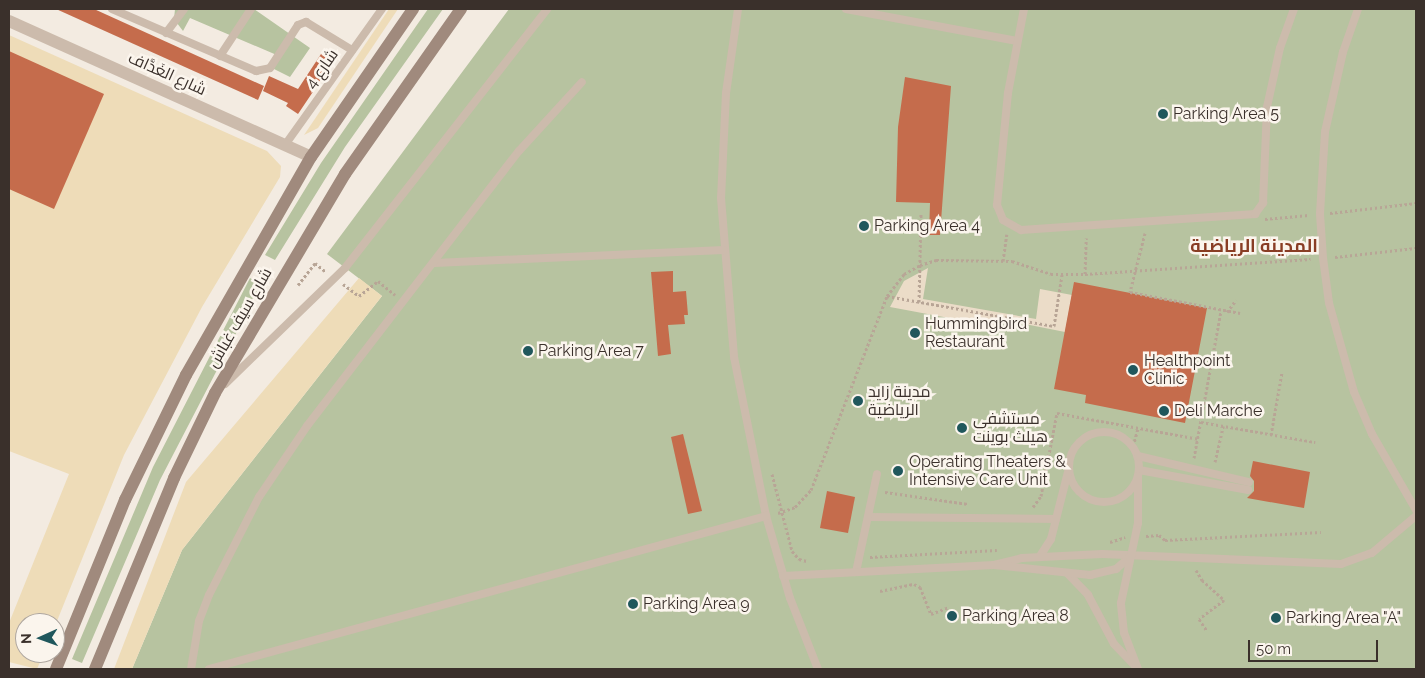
<!DOCTYPE html>
<meta charset="utf-8">
<style>
body{margin:0}
#map{position:relative;width:1425px;height:678px;overflow:hidden;background:#f3ebe1;font-family:Raleway,Cairo,sans-serif}
div>[style]{position:absolute}
[style*='--x']{left:calc(var(--x)*1px);top:calc(var(--y)*1px);width:calc(var(--w)*1px);rotate:calc(var(--a)*1deg)}
.green>*{inset:0;background:#b7c3a0}
.sand>*{inset:0;background:#eedcb8}
.plaza>*{inset:0;background:#ebdcc8}
.building>*{inset:0;background:#c56c4c}
.path>*{height:3px;margin-top:-1.5px;transform-origin:0;background:repeating-linear-gradient(90deg,#b8a596 0 2.5px,transparent 0 5px)}
.lane>*{height:8px;margin:-4px;padding:0 4px;transform-origin:4px;border-radius:4px;background:#ccbbac}
.lane>.ring{margin:-4px;padding:0;box-sizing:content-box;background:none;border:8px solid #ccbbac;border-radius:50%}
.street>*{height:12px;margin:-6px;padding:0 6px;transform-origin:6px;border-radius:6px;background:#ccbbac}
.secondary>*{height:12px;margin:-6px;padding:0 6px;transform-origin:6px;border-radius:6px;background:#a08a7d}
.dots>*{width:14px;height:14px;translate:-50% -50%;box-sizing:border-box;border:2px solid #fbf5ed;border-radius:50%}
span{translate:-50% -50%;white-space:nowrap;text-align:center;line-height:1.15;-webkit-text-stroke:5px #fbf5ed;paint-order:stroke}
.street-label{font-size:16px;color:#3a302b}
.poi-label{font-size:16px;color:#3a302b}
.left{translate:0 -50%;text-align:left}
.neighbourhood-label{font-size:18px;color:#893d24;font-weight:700}
.frame{position:absolute;inset:0;border:10px solid #3a302b;pointer-events:none}
.north{position:absolute;left:15px;top:613px;width:50px;height:50px;box-sizing:border-box;background:#fbf5ed;border:1px solid #aea69f;border-radius:50%;rotate:268deg;font-size:14px;font-weight:700;line-height:20px;text-align:center;color:#3a302b}
.north::after{content:'';display:block;margin:auto;width:18px;height:22px;background:#20575c;clip-path:polygon(50% 0,100% 100%,50% 72%,0 100%)}
.scale{position:absolute;left:1248px;top:640px;width:130px;height:22px;box-sizing:border-box;border:2px solid #3a302b;border-top:0;padding-left:6px;font-size:15px;line-height:18px;white-space:nowrap;color:#3a302b;-webkit-text-stroke:4px #fbf5ed;paint-order:stroke}
</style>
<div id="map">
<div class="green">
<div style="clip-path:polygon(175px 9px,254px 9px,310px 48px,290px 77px,272px 68px,279px 56px,190px 18px,183px 31px,174px 19px)"></div>
<div style="clip-path:polygon(428px 9px,443px 9px,345px 147px,275px 260px,265px 255px,321px 163px)"></div>
<div style="clip-path:polygon(509px 9px,1416px 9px,1416px 669px,132px 669px,182px 550px,382px 296px,327px 254px)"></div>
<div style="clip-path:polygon(250px 278px,261px 285px,160px 480px,82px 663px,72px 659px,153px 467px)"></div>
</div>
<div class="sand">
<div style="clip-path:polygon(389px 9px,398px 9px,318px 128px,304px 135px)"></div>
<div style="clip-path:polygon(9px 35px,267px 151px,281px 166px,280px 177px,202px 307px,124px 455px,55px 626px,25px 623px,25px 653px,44px 653px,37px 669px,9px 662px,9px 623px,69px 474px,9px 451px)"></div>
<div style="clip-path:polygon(359px 278px,382px 296px,182px 550px,132px 669px,114px 669px,186px 482px)"></div>
</div>
<div class="plaza">
<div style="clip-path:polygon(928px 268px,923px 299px,1036px 319px,1040px 289px,1072px 295px,1065px 332px,999px 319px,997px 327px,890px 307px,904px 281px)"></div>
</div>
<div class="building">
<div style="clip-path:polygon(56px 9px,94px 9px,264px 86px,258px 100px)"></div>
<div style="clip-path:polygon(9px 51px,104px 94px,54px 209px,9px 189px)"></div>
<div style="clip-path:polygon(321px 54px,333px 62px,298px 114px,286px 106px,288px 103px,263px 91px,269px 76px,298px 89px)"></div>
<div style="clip-path:polygon(905px 77px,951px 86px,940px 235px,929px 235px,930px 203px,896px 202px,898px 127px)"></div>
<div style="clip-path:polygon(673px 271px,673px 292px,686px 291px,688px 315px,684px 315px,685px 324px,668px 325px,671px 354px,658px 356px,651px 272px)"></div>
<div style="clip-path:polygon(1074px 282px,1207px 308px,1185px 423px,1085px 403px,1086px 395px,1054px 389px)"></div>
<div style="clip-path:polygon(683px 434px,702px 511px,688px 514px,671px 437px)"></div>
<div style="clip-path:polygon(1253px 461px,1310px 472px,1304px 508px,1247px 498px,1254px 491px,1254px 481px,1250px 476px)"></div>
<div style="clip-path:polygon(827px 491px,855px 497px,848px 533px,820px 528px)"></div>
</div>
<div class="path">
<div style="--x:1330;--y:213;--w:87;--a:-6.6"></div>
<div style="--x:1265;--y:219;--w:44;--a:-5.2"></div>
<div style="--x:1145;--y:233;--w:61;--a:104.3"></div>
<div style="--x:1130;--y:292;--w:112;--a:10.8"></div>
<div style="--x:1335;--y:257;--w:81;--a:-6.3"></div>
<div style="--x:1003;--y:261;--w:27;--a:-82"></div>
<div style="--x:1085;--y:274;--w:36;--a:-88"></div>
<div style="--x:343;--y:284;--w:20;--a:37"></div>
<div style="--x:359;--y:296;--w:24;--a:-38"></div>
<div style="--x:378;--y:281;--w:22;--a:39"></div>
<div style="--x:298;--y:285;--w:28;--a:-52"></div>
<div style="--x:315;--y:263;--w:14;--a:39"></div>
<div style="--x:887;--y:296;--w:170;--a:10.2"></div>
<div style="--x:1054;--y:326;--w:52;--a:-81.1"></div>
<div style="--x:919;--y:302;--w:88;--a:-88.7"></div>
<div style="--x:1227;--y:312;--w:15;--a:-53"></div>
<div style="--x:1201;--y:422;--w:116;--a:10"></div>
<div style="--x:1271;--y:435;--w:64;--a:-80.1"></div>
<div style="--x:1133;--y:446;--w:19;--a:-74"></div>
<div style="--x:1194;--y:458;--w:149;--a:-79.6"></div>
<div style="--x:1215;--y:462;--w:37;--a:-77"></div>
<div style="--x:772;--y:474;--w:80;--a:75.4"></div>
<div style="--x:792;--y:551;--w:11;--a:49"></div>
<div style="--x:799;--y:559;--w:8;--a:14"></div>
<div style="--x:885;--y:492;--w:84;--a:8.2"></div>
<div style="--x:1033;--y:507;--w:14;--a:-54"></div>
<div style="--x:1041;--y:496;--w:85;--a:-79.1"></div>
<div style="--x:1057;--y:413;--w:143;--a:10.4"></div>
<div style="--x:778;--y:513;--w:18;--a:-19"></div>
<div style="--x:795;--y:507;--w:23;--a:-47"></div>
<div style="--x:811;--y:490;--w:208;--a:-68.6"></div>
<div style="--x:887;--y:296;--w:28;--a:-52"></div>
<div style="--x:904;--y:274;--w:18;--a:-29"></div>
<div style="--x:920;--y:265;--w:17;--a:-17"></div>
<div style="--x:936;--y:260;--w:76;--a:0.8"></div>
<div style="--x:1012;--y:261;--w:41;--a:18.4"></div>
<div style="--x:1051;--y:274;--w:34;--a:0"></div>
<div style="--x:1085;--y:274;--w:226;--a:-3.8"></div>
<div style="--x:1146;--y:536;--w:13;--a:-4"></div>
<div style="--x:1159;--y:535;--w:8;--a:40"></div>
<div style="--x:1165;--y:540;--w:156;--a:-2.9"></div>
<div style="--x:1110;--y:542;--w:16;--a:-18"></div>
<div style="--x:870;--y:557;--w:127;--a:-3.2"></div>
<div style="--x:1196;--y:570;--w:12;--a:59"></div>
<div style="--x:1202;--y:580;--w:30;--a:42"></div>
<div style="--x:1224;--y:600;--w:31;--a:143"></div>
<div style="--x:1199;--y:619;--w:14;--a:56"></div>
<div style="--x:880;--y:591;--w:35;--a:-12"></div>
<div style="--x:914;--y:584;--w:7;--a:27"></div>
<div style="--x:920;--y:587;--w:29;--a:68"></div>
<div style="--x:931;--y:614;--w:19;--a:-21"></div>
</div>
<div class="lane">
<div style="--x:112;--y:9;--w:157;--a:23.3"></div>
<div style="--x:256;--y:71;--w:14;--a:-12"></div>
<div style="--x:270;--y:68;--w:51;--a:-56.9"></div>
<div style="--x:298;--y:25;--w:9;--a:-21"></div>
<div style="--x:306;--y:22;--w:54;--a:31.3"></div>
<div style="--x:738;--y:9;--w:85;--a:98.1"></div>
<div style="--x:726;--y:93;--w:105;--a:92.7"></div>
<div style="--x:721;--y:198;--w:160;--a:85.3"></div>
<div style="--x:734;--y:357;--w:162;--a:78.6"></div>
<div style="--x:766;--y:516;--w:85;--a:73.7"></div>
<div style="--x:790;--y:598;--w:76;--a:68.5"></div>
<div style="--x:846;--y:9;--w:174;--a:10.6"></div>
<div style="--x:1024;--y:9;--w:86;--a:100.8"></div>
<div style="--x:1008;--y:93;--w:113;--a:95.6"></div>
<div style="--x:997;--y:205;--w:16;--a:68"></div>
<div style="--x:1003;--y:220;--w:21;--a:29"></div>
<div style="--x:1021;--y:230;--w:235;--a:-3.9"></div>
<div style="--x:1255;--y:214;--w:14;--a:-54"></div>
<div style="--x:1263;--y:203;--w:96;--a:-87.6"></div>
<div style="--x:1267;--y:107;--w:60;--a:-77.6"></div>
<div style="--x:1280;--y:48;--w:41;--a:-70.3"></div>
<div style="--x:1358;--y:9;--w:46;--a:109.2"></div>
<div style="--x:1343;--y:52;--w:82;--a:102.7"></div>
<div style="--x:1325;--y:132;--w:82;--a:93.5"></div>
<div style="--x:1320;--y:214;--w:44;--a:86.1"></div>
<div style="--x:1323;--y:258;--w:45;--a:82.4"></div>
<div style="--x:1329;--y:303;--w:92;--a:74.3"></div>
<div style="--x:1354;--y:392;--w:46;--a:66.8"></div>
<div style="--x:1372;--y:434;--w:88;--a:59.9"></div>
<div style="--x:166;--y:33;--w:30;--a:-53"></div>
<div style="--x:220;--y:56;--w:56;--a:-56.6"></div>
<div style="--x:285;--y:145;--w:167;--a:-54.5"></div>
<div style="--x:435;--y:263;--w:289;--a:-2.6"></div>
<div style="--x:225;--y:384;--w:167;--a:-44"></div>
<div style="--x:345;--y:268;--w:328;--a:-52"></div>
<div class="ring" style="left:1069px;top:432px;width:62px;height:62px"></div>
<div style="--x:1138;--y:456;--w:114;--a:13.2"></div>
<div style="--x:1139;--y:470;--w:111;--a:10.4"></div>
<div style="--x:868;--y:517;--w:188;--a:0.6"></div>
<div style="--x:1040;--y:556;--w:20;--a:-57"></div>
<div style="--x:1051;--y:539;--w:73;--a:-75.8"></div>
<div style="--x:994;--y:565;--w:29;--a:-14"></div>
<div style="--x:1022;--y:558;--w:80;--a:-2.9"></div>
<div style="--x:1102;--y:554;--w:239;--a:2.4"></div>
<div style="--x:1341;--y:564;--w:33;--a:-20"></div>
<div style="--x:1372;--y:553;--w:57;--a:-40.1"></div>
<div style="--x:856;--y:572;--w:100;--a:-77.9"></div>
<div style="--x:1068;--y:574;--w:29;--a:46"></div>
<div style="--x:1088;--y:595;--w:55;--a:62"></div>
<div style="--x:1114;--y:644;--w:29;--a:46"></div>
<div style="--x:783;--y:576;--w:211;--a:-3"></div>
<div style="--x:994;--y:565;--w:97;--a:5.9"></div>
<div style="--x:1090;--y:575;--w:27;--a:-13"></div>
<div style="--x:1116;--y:569;--w:20;--a:-41"></div>
<div style="--x:191;--y:669;--w:49;--a:-80.5"></div>
<div style="--x:199;--y:621;--w:28;--a:-69"></div>
<div style="--x:209;--y:595;--w:110;--a:-63"></div>
<div style="--x:259;--y:497;--w:86;--a:-55.9"></div>
<div style="--x:307;--y:426;--w:347;--a:-52.4"></div>
<div style="--x:519;--y:151;--w:93;--a:-47.6"></div>
<div style="--x:209;--y:669;--w:578;--a:-15.36"></div>
<div style="--x:1138;--y:669;--w:39;--a:-111"></div>
<div style="--x:1124;--y:633;--w:30;--a:-96"></div>
<div style="--x:1121;--y:603;--w:82;--a:-78"></div>
<div style="--x:1138;--y:523;--w:47;--a:-90"></div>
</div>
<div class="street">
<div style="--x:9;--y:21;--w:331;--a:24.2"></div>
</div>
<div class="secondary">
<div style="--x:56;--y:669;--w:183;--a:-67.8"></div>
<div style="--x:125;--y:500;--w:139;--a:-64"></div>
<div style="--x:186;--y:375;--w:251;--a:-60.2"></div>
<div style="--x:311;--y:157;--w:180;--a:-55.4"></div>
<div style="--x:95;--y:669;--w:207;--a:-67.5"></div>
<div style="--x:174;--y:478;--w:94;--a:-64.2"></div>
<div style="--x:215;--y:393;--w:255;--a:-59.3"></div>
<div style="--x:345;--y:174;--w:202;--a:-54.9"></div>
</div>
<div class="dots">
<div style="left:1163px;top:114px;background:#20575c"></div>
<div style="left:864px;top:226px;background:#20575c"></div>
<div style="left:915px;top:333px;background:#20575c"></div>
<div style="left:528px;top:351px;background:#20575c"></div>
<div style="left:1133px;top:370px;background:#20575c"></div>
<div style="left:858px;top:401px;background:#20575c"></div>
<div style="left:1164px;top:411px;background:#20575c"></div>
<div style="left:962px;top:428px;background:#20575c"></div>
<div style="left:898px;top:471px;background:#20575c"></div>
<div style="left:633px;top:604px;background:#20575c"></div>
<div style="left:952px;top:616px;background:#20575c"></div>
<div style="left:1276px;top:618px;background:#20575c"></div>
</div>
<div class="street-label">
<span style="left:322px;top:69px;rotate:-55deg">شارع 4</span>
<span style="left:167px;top:74px;rotate:24deg">شارع الغَدَّاف</span>
<span style="left:240px;top:318px;rotate:-60deg">شارع سيف غباش</span>
</div>
<div class="poi-label">
<span class="left" style="left:1173px;top:114px">Parking Area 5</span>
<span class="left" style="left:874px;top:226px">Parking Area 4</span>
<span class="left" style="left:925px;top:333px">Hummingbird<br>Restaurant</span>
<span class="left" style="left:538px;top:351px">Parking Area 7</span>
<span class="left" style="left:1144px;top:370px">Healthpoint<br>Clinic</span>
<span class="left" style="left:868px;top:401px">مدينة زايد<br>الرياضية</span>
<span class="left" style="left:1174px;top:411px">Deli Marche</span>
<span class="left" style="left:973px;top:428px">مستشفى<br>هيلث بوينت</span>
<span class="left" style="left:909px;top:471px">Operating Theaters &amp;<br>Intensive Care Unit</span>
<span class="left" style="left:643px;top:604px">Parking Area 9</span>
<span class="left" style="left:962px;top:616px">Parking Area 8</span>
<span class="left" style="left:1286px;top:618px">Parking Area "A"</span>
</div>
<div class="neighbourhood-label">
<span style="left:1254px;top:246px">المدينة الرياضية</span>
</div>
<div class="frame"></div>
<div class="north">N</div>
<div class="scale">50 m</div>
</div>
